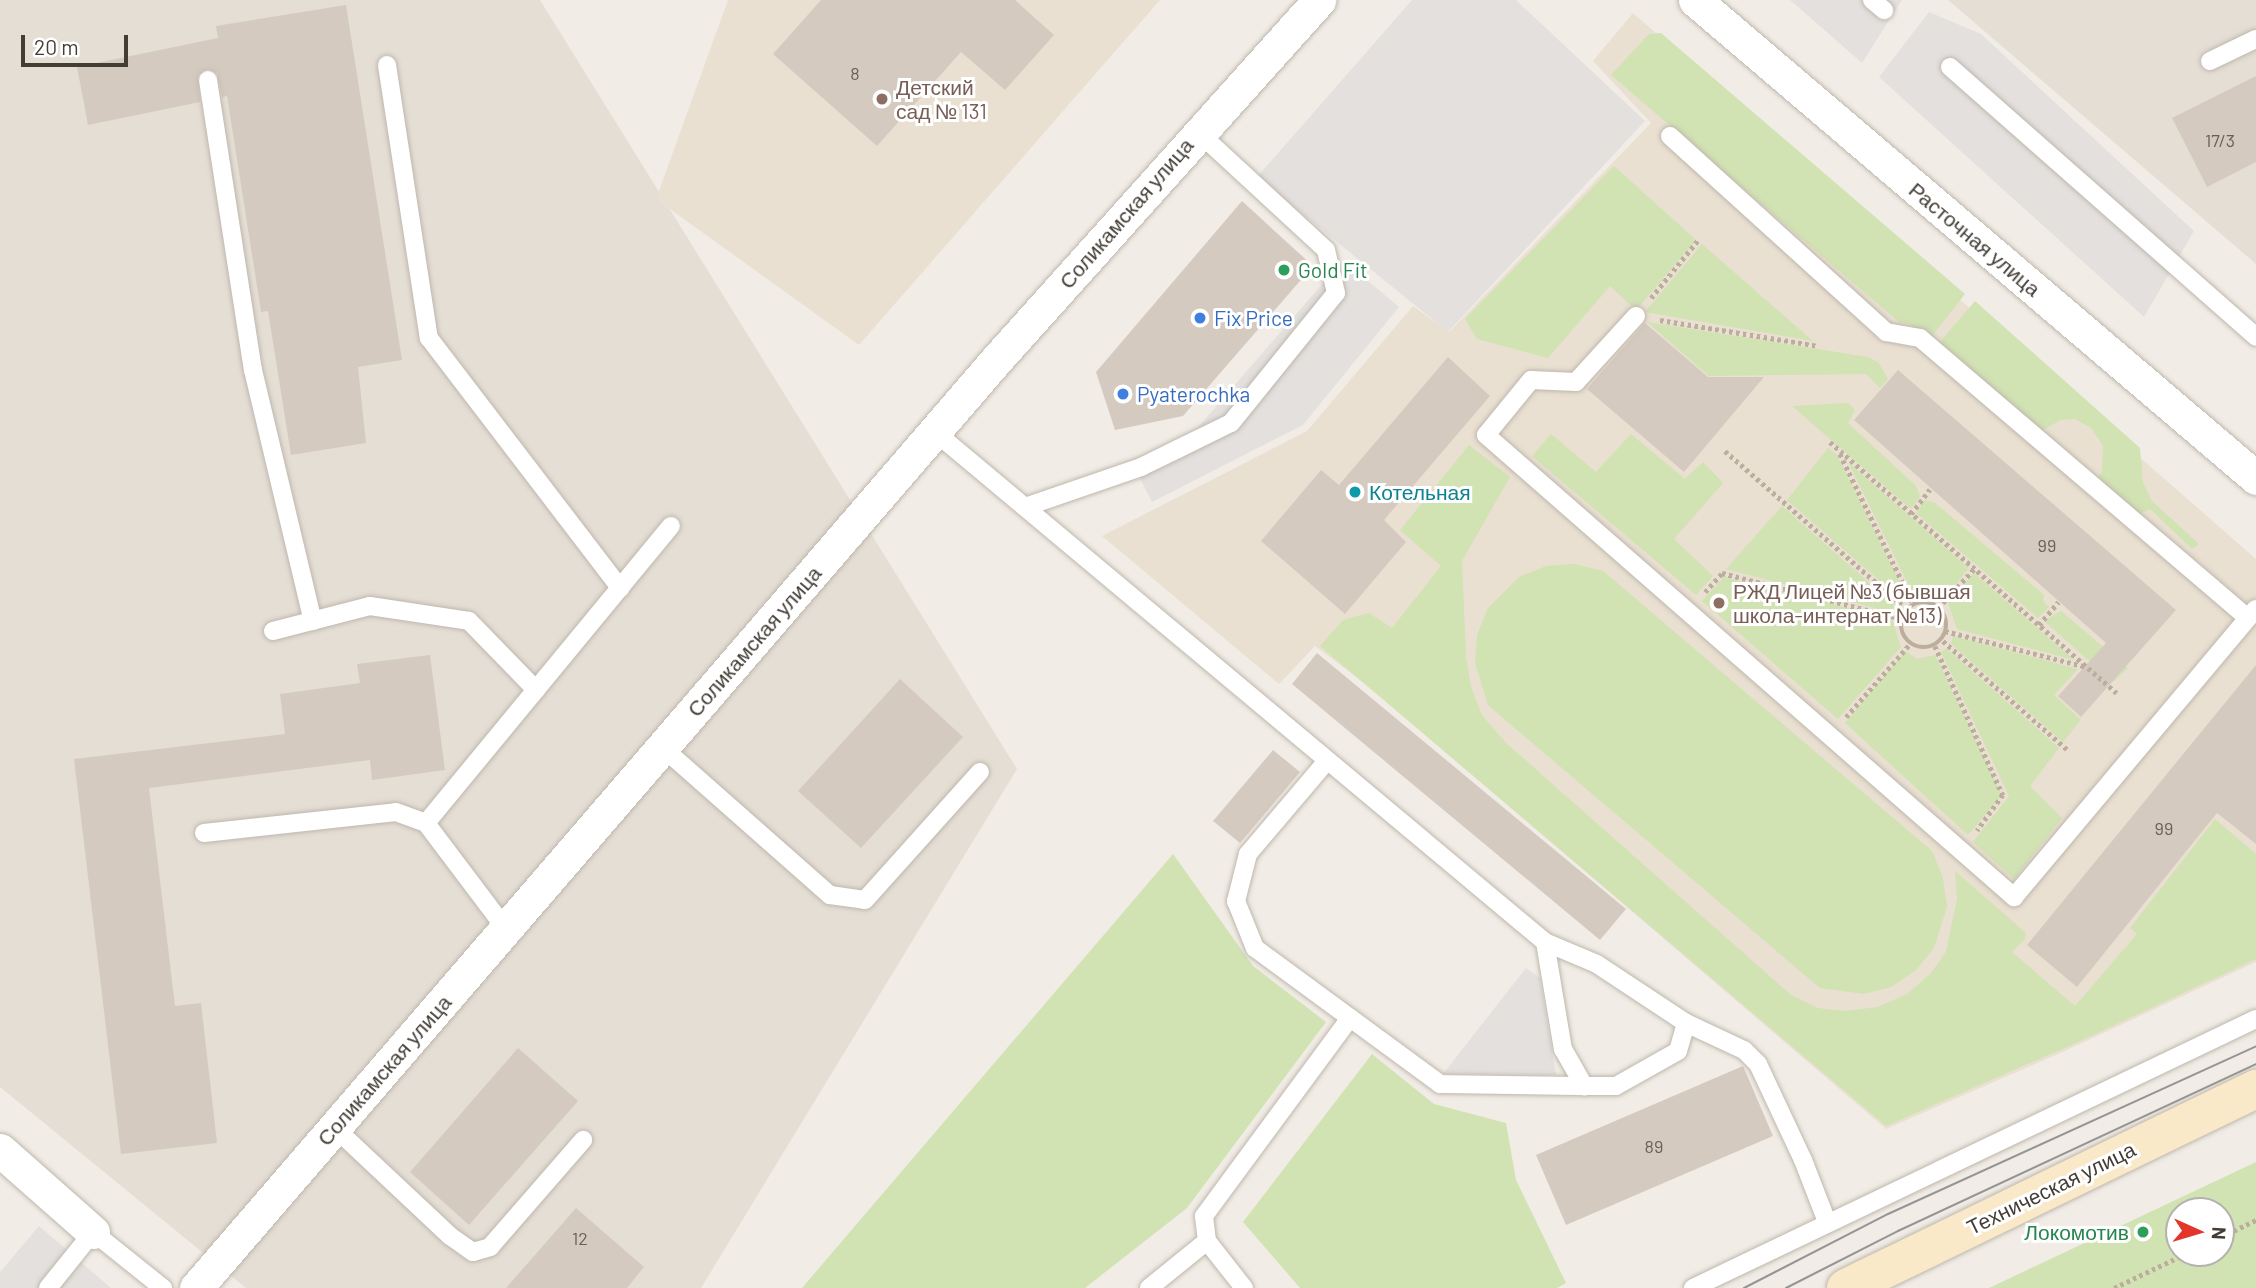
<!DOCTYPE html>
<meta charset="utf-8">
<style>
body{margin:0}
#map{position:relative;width:2256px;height:1288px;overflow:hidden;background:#f1ede6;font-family:Barlow,sans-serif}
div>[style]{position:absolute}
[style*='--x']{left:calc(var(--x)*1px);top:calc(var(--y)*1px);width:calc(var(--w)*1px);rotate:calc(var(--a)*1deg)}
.residential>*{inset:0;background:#e5ded5}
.education>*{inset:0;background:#e9e0d1}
.green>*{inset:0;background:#d1e2b3}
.parking>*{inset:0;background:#e3e0de}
.building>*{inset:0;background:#d5cac0}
.path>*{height:4.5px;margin-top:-2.25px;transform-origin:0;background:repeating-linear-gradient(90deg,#bcae9d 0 3.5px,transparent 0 7px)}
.path>.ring{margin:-2.25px;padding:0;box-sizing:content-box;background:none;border:4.5px solid #bcae9d;border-radius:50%}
.roads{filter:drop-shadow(0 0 2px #bfb7ad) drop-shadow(0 0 2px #bfb7ad)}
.lane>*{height:18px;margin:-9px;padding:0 9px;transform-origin:9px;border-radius:9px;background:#fff}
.street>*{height:33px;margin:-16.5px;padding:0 16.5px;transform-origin:16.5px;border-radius:16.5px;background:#fff}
.secondary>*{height:38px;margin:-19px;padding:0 19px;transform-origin:19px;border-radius:19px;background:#f9e9c9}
.tram>*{height:2px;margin:-1px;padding:0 1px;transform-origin:1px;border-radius:1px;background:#959595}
.dots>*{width:19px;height:19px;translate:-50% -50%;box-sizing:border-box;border:4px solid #fff;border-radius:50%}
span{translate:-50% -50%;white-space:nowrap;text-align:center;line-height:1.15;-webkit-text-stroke:6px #fff;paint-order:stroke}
.number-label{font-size:18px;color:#686058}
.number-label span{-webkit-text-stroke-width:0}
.education-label{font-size:21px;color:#785e54}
.left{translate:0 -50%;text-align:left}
.street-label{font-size:21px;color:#433d36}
.leisure-label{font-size:21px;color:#27864d}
.right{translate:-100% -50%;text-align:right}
.shop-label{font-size:21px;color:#366cbe}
.culture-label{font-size:21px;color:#0d838f}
.north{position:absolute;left:2165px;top:1197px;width:70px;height:70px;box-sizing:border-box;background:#fff;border:2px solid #b4b1af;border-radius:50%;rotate:94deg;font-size:19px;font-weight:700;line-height:28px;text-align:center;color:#433d36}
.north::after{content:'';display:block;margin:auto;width:24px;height:32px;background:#e4352b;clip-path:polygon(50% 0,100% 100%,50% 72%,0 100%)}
.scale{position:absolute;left:21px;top:35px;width:107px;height:32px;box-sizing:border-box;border:4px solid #433d36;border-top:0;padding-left:9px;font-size:21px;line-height:24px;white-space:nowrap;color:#433d36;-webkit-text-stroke:5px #fff;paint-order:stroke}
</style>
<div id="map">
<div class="residential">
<div style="clip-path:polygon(0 0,540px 0,1017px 769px,701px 1288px,246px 1288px,0 1087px)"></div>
<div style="clip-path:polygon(1948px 0,2256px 0,2256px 264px)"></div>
</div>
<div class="education">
<div style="clip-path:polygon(728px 0,1160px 0,859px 345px,656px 199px)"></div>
<div style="clip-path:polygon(1633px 13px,2256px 559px,2256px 962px,2067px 1050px,1886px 1129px,1372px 689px,1315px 646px,1279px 684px,1102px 536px,1307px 431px,1413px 306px,1449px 332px,1651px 123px,1593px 61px)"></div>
</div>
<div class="green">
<div style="clip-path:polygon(1661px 33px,1965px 294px,1931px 337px,1909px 324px,1899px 322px,1611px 75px,1649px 34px)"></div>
<div style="clip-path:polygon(1614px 166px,1696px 240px,1636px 310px,1610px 286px,1548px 358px,1477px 339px,1465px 319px)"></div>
<div style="clip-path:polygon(1702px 244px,1813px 341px,1645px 312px)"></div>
<div style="clip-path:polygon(1975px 301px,2140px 448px,2143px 483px,2152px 501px,2199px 544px,2192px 549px,2150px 509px,2139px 514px,2097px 480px,2102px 472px,2103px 446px,2091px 428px,2075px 419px,2061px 420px,2041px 431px,1939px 343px)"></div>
<div style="clip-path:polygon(1647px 322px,1868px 357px,1878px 362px,1888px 379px,1880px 388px,1866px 374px,1709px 376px)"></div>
<div style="clip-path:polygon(1848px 403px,1855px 410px,1848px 423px,1916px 486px,1920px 496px,1911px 509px,1792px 406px)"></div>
<div style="clip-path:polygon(1551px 434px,1596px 472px,1631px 434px,1685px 479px,1703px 462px,1723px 483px,1674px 539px,1713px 576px,1696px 595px,1532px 456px)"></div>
<div style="clip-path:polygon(1469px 445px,1510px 477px,1462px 561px,1466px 657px,1471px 687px,1482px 715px,1506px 743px,1791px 995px,1818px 1008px,1844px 1011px,1878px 1007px,1907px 994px,1931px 973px,1946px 952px,1957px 899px,1955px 871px,2026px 933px,2025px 939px,2012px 952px,2075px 1006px,2137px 934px,2130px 928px,2215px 819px,2256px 854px,2256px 959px,2076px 1043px,1886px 1126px,1320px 646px,1343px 620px,1369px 613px,1392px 628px,1441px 566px,1400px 530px)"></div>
<div style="clip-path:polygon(1828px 448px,1837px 455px,1907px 597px,1903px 601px,1787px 500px)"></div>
<div style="clip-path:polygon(1848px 462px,1969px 568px,1944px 599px,1924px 592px,1913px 594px)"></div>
<div style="clip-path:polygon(1925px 500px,1935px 503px,2044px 595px,2043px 601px,2049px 607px,2038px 618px,1916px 513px)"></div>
<div style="clip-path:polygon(1782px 506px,1898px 608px,1894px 613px,1726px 569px)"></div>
<div style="clip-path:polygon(1574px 564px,1603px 571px,1932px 851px,1943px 878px,1947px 907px,1934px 948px,1915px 971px,1891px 987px,1864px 994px,1820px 988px,1488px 705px,1475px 663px,1477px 635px,1488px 608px,1519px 577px,1546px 566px)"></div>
<div style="clip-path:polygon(1974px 573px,2074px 660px,1957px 629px,1948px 603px)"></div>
<div style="clip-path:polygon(1724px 577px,1892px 619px,1901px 647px,1838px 719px,1702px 601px)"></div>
<div style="clip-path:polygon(2061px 611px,2128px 668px,2113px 682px,2044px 621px)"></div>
<div style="clip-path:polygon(1953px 636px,2078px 669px,2054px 695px,2081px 720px,2063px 742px,1951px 644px)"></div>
<div style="clip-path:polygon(1946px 648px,2059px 748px,2030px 786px,2062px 818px,2014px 879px,1973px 842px,2009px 796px,1941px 652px)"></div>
<div style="clip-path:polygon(1905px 651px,1917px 659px,1935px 655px,2002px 795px,1968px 835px,1845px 723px)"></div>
<div style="clip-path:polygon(1173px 854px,1253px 966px,1326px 1022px,1187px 1208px,1085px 1288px,802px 1288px)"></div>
<div style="clip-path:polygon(1372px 1054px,1434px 1104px,1506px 1123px,1516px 1180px,1566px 1283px,1557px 1288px,1300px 1288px,1243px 1222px)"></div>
<div style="clip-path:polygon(evenodd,2256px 1162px,2256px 1288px,1989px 1288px,2256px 1162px,2179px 1211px,2221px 1211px,2221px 1253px,2179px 1253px,2179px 1211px)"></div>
</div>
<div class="parking">
<div style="clip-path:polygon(1412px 0,1516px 0,1645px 121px,1448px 332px,1257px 177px)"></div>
<div style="clip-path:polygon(1790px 0,1902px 0,1862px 63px)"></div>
<div style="clip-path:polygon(1929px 12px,1981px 34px,2194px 231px,2144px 317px,1879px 77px)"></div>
<div style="clip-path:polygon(1343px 260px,1399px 307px,1303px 425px,1152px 502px,1131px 461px,1194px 432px)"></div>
<div style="clip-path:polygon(1526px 968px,1540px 978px,1556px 1075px,1443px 1074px)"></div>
<div style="clip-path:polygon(39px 1226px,111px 1288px,0 1288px,0 1272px)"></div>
</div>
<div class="building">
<div style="clip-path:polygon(821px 0,1015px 0,1054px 35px,1005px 90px,961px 52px,877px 146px,773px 54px)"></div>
<div style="clip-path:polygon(346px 5px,402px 360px,358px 367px,366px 443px,291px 455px,268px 311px,261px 312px,227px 96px,222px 97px,217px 73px,207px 69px,198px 75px,200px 102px,88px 125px,77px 67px,218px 38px,216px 26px)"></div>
<div style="clip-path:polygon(2256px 76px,2256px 162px,2207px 187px,2172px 118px)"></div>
<div style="clip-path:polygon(1242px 201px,1313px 266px,1183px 416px,1115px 430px,1096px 372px)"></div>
<div style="clip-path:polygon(1645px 323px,1708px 377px,1764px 377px,1684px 472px,1587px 389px)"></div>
<div style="clip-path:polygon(1448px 357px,1490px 396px,1384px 520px,1406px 542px,1345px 614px,1261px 541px,1321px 470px,1339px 485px)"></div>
<div style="clip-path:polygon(1898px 370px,2176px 610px,2081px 717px,2058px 696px,2106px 643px,1854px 420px)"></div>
<div style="clip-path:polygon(1317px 653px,1626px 909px,1600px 940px,1292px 684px)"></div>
<div style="clip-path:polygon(430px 655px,445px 770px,372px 780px,370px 760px,149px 788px,175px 1006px,201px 1003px,217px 1143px,121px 1154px,74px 759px,285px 734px,280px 694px,360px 683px,357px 664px)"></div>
<div style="clip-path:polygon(2256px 665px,2256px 844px,2217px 813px,2077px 987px,2027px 945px)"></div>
<div style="clip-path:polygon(900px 679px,963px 737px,861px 848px,798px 791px)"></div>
<div style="clip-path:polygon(1273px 750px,1300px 772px,1240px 843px,1213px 821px)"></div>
<div style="clip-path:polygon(518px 1048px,578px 1101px,469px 1225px,410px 1172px)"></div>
<div style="clip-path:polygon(1743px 1066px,1773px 1136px,1566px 1225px,1536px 1155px)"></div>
<div style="clip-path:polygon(576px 1208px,644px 1267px,627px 1288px,506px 1288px)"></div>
</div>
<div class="path">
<div style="--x:1651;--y:298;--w:76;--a:-50.9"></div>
<div style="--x:1660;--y:320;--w:160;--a:9.3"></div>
<div style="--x:1830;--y:442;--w:381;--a:41.2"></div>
<div style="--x:1725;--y:451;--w:241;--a:41"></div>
<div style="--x:1840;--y:454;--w:167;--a:64"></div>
<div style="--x:1911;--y:514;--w:31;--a:-53"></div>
<div style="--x:1705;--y:592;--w:25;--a:-48"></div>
<div style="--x:1722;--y:573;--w:187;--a:14.3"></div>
<div class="ring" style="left:1901px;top:602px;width:41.5px;height:41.5px"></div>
<div style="--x:1938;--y:608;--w:53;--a:-47.3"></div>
<div style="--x:2039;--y:625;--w:30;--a:-50"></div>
<div style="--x:1945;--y:631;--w:146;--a:14.2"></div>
<div style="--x:1943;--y:641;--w:166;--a:41.1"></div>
<div style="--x:1935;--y:646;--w:164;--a:65.5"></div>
<div style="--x:2003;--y:795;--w:44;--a:125.8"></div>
<div style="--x:1846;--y:717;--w:97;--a:-48.8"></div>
<div style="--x:2221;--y:1237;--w:39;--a:-26"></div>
<div style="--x:2114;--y:1288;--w:81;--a:-25.6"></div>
</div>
<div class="roads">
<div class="lane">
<div style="--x:1872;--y:0;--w:16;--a:40"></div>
<div style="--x:2210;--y:61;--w:51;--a:-25.6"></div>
<div style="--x:387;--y:65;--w:276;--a:81.3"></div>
<div style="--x:429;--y:338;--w:315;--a:52.6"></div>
<div style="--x:1950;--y:67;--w:408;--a:41.4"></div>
<div style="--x:208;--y:80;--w:293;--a:81.2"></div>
<div style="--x:253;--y:370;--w:258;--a:76.6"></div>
<div style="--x:1670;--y:136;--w:292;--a:42.2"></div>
<div style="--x:1886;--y:332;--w:35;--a:10"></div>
<div style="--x:1920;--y:338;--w:431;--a:40.5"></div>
<div style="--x:1636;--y:316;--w:89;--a:132.3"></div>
<div style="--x:1576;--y:382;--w:45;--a:-177.5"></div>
<div style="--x:1531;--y:380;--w:71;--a:129.3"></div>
<div style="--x:1486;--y:435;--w:702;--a:41.19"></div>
<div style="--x:2014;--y:897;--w:376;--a:-50"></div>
<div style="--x:935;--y:432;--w:795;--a:39.9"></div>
<div style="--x:1545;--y:942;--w:109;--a:80.5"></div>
<div style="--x:1563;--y:1049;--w:43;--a:60.4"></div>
<div style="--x:1584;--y:1086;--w:32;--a:0"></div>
<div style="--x:1616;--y:1086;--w:71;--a:-29.4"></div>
<div style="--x:1678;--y:1051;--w:29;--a:-74"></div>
<div style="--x:1686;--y:1023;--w:107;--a:-146.5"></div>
<div style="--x:1597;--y:964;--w:56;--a:-157.1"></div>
<div style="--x:1025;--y:507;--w:123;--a:-19"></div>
<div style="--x:1141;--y:467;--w:100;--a:-26.1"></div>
<div style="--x:1231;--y:423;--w:167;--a:-51.1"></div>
<div style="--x:1336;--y:293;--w:44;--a:-103.1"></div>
<div style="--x:1326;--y:250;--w:174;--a:-137.3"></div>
<div style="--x:273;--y:631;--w:100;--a:-14.5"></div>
<div style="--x:370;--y:606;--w:100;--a:8.6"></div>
<div style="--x:469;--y:621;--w:96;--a:45.8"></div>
<div style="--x:662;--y:747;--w:224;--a:41.4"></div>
<div style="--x:830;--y:895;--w:35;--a:8"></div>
<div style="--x:865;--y:900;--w:172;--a:-48.1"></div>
<div style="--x:1326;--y:762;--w:121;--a:130.3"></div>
<div style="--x:1248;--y:854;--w:49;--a:104.3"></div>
<div style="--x:1236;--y:901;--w:51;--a:68"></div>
<div style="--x:1255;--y:948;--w:230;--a:36.3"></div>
<div style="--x:1440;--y:1084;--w:144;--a:0.8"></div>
<div style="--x:426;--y:823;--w:385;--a:-50.5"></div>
<div style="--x:204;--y:833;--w:193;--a:-6.2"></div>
<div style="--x:396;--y:812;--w:32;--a:20"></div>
<div style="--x:426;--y:823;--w:133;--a:53"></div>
<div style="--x:1686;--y:1023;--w:64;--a:25"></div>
<div style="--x:1744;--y:1050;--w:20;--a:45"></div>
<div style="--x:1758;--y:1064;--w:106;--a:64.9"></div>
<div style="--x:1803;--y:1160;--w:66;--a:68.8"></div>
<div style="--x:335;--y:1128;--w:158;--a:43.2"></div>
<div style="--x:450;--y:1236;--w:28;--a:35"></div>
<div style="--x:473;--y:1252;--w:18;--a:-16"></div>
<div style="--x:490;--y:1247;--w:142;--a:-49"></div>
<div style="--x:48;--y:1288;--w:72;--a:-51.2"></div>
<div style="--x:93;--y:1232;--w:90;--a:38.7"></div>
<div style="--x:1149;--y:1288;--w:75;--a:-39"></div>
<div style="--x:1244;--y:1288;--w:60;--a:-128.2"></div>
<div style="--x:1207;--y:1241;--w:25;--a:-97"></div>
<div style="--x:1204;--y:1216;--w:246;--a:-53.6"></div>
<div style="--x:1693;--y:1288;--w:624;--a:-25.54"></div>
</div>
<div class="street">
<div style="--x:1695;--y:0;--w:737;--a:40.43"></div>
<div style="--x:0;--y:1150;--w:124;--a:41.4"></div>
<div style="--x:196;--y:1288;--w:1228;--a:-49.23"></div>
<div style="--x:998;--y:358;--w:481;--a:-48.1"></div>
</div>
<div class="secondary">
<div style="--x:1846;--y:1288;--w:456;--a:-25.9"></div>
</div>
</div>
<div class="tram">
<div style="--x:1744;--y:1288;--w:162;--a:-27.2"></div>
<div style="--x:1888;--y:1214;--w:405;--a:-24.5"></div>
<div style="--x:1786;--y:1288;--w:126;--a:-27"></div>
<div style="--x:1898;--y:1231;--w:395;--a:-25"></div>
</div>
<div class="dots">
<div style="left:882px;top:99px;background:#8d6e63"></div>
<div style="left:1284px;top:270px;background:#2e9e5b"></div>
<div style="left:1200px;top:318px;background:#3f7fe0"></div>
<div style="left:1123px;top:394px;background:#3f7fe0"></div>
<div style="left:1355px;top:492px;background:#0f9aa8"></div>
<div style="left:1719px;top:603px;background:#8d6e63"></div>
<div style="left:2143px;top:1232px;background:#2e9e5b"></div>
</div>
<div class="number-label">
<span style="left:855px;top:73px">8</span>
<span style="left:2220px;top:140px">17/3</span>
<span style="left:2047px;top:545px">99</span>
<span style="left:2164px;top:828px">99</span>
<span style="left:1654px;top:1146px">89</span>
<span style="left:580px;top:1238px">12</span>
</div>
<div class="education-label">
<span class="left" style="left:896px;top:99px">Детский<br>сад № 131</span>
<span class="left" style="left:1733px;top:603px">РЖД Лицей №3 (бывшая<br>школа-интернат №13)</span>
</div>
<div class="street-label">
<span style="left:1126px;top:213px;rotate:-49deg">Соликамская улица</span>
<span style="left:1975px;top:239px;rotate:40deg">Расточная улица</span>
<span style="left:754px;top:641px;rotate:-49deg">Соликамская улица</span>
<span style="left:384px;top:1070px;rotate:-49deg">Соликамская улица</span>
<span style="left:2051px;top:1188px;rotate:-26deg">Техническая улица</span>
</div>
<div class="leisure-label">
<span class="left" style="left:1298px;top:270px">Gold Fit</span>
<span class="right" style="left:2129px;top:1232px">Локомотив</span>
</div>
<div class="shop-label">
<span class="left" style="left:1214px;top:318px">Fix Price</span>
<span class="left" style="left:1137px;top:394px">Pyaterochka</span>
</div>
<div class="culture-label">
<span class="left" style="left:1369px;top:492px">Котельная</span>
</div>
<div class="north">N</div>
<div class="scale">20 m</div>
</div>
